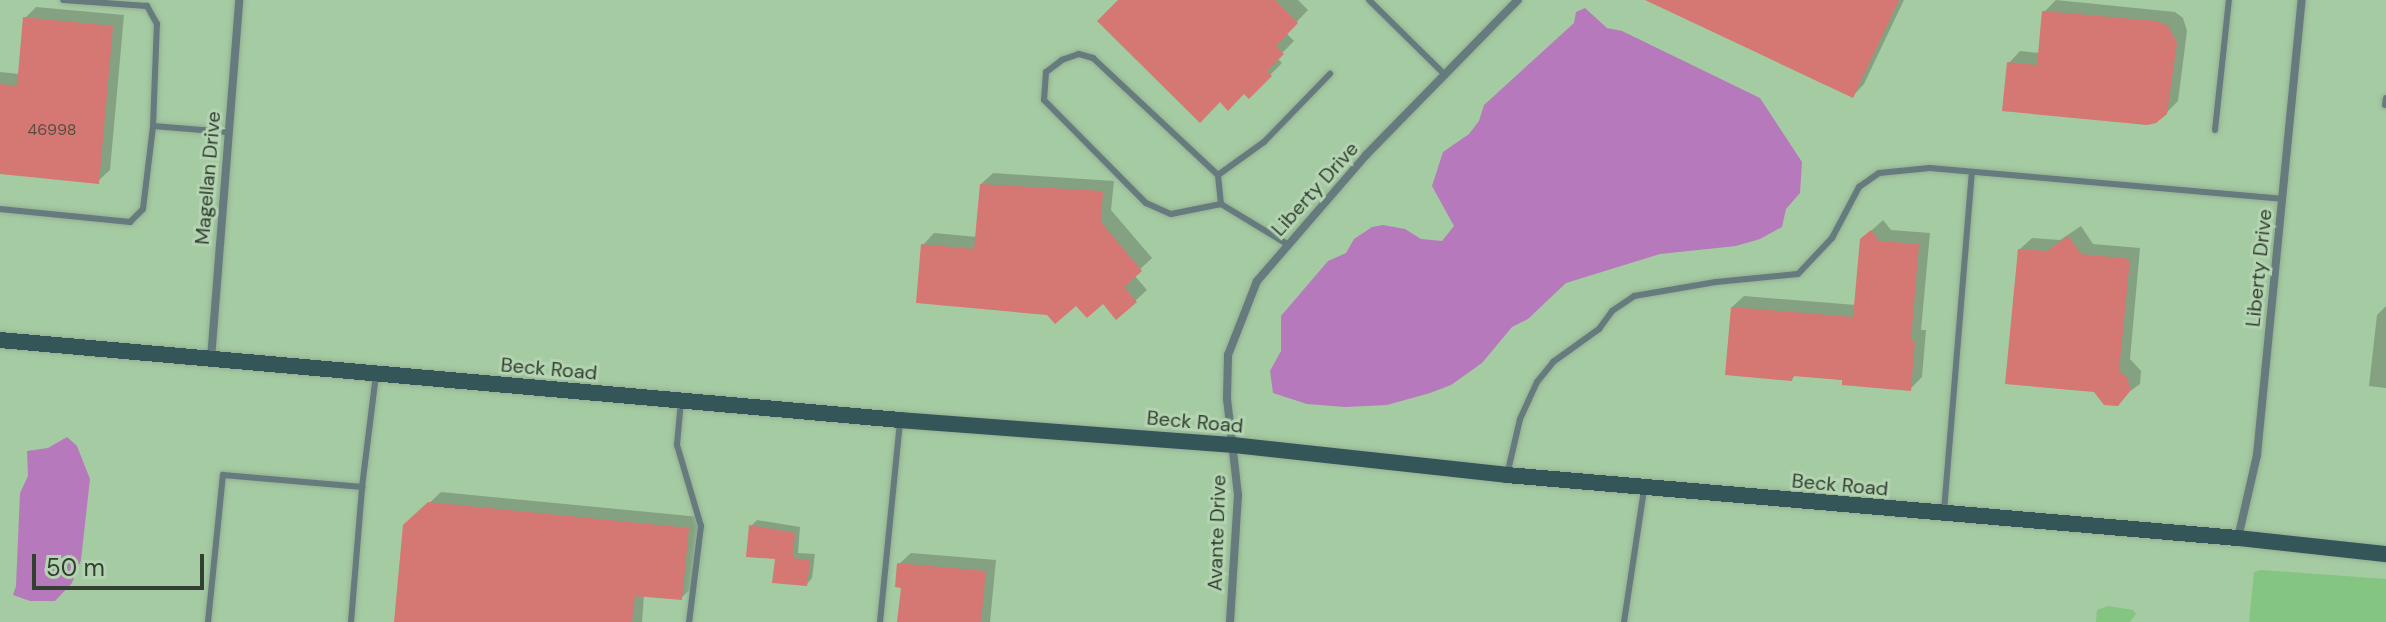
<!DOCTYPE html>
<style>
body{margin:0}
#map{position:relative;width:2386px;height:622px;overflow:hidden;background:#b3d3b1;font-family:"DM Sans",sans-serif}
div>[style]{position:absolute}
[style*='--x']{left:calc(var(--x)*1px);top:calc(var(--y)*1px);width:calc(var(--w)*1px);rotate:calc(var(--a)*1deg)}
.built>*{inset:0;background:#a5cba3}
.green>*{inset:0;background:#84c582}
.water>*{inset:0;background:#b679bc}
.shadow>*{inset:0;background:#0003}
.building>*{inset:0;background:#d57773}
.roads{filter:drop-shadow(0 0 2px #94af92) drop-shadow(0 0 2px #94af92)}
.lane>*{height:6px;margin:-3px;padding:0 3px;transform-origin:3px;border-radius:3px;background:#657b7d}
.street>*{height:8px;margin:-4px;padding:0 4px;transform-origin:4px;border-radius:4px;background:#657b7d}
.secondary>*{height:16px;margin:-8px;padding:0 8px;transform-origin:8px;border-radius:8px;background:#355659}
span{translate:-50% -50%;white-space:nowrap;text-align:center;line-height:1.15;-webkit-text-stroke:6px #b3d3b1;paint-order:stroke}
.number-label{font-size:16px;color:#5b4d42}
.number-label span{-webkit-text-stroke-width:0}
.street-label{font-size:20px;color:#323f31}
.scale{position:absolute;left:32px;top:554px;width:172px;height:36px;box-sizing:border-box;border:4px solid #323f31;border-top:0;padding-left:10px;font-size:24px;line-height:28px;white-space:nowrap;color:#323f31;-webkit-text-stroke:6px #b3d3b1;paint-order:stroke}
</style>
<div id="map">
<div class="built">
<div style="clip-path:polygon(0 0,2386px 0,2386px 622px,0 622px)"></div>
</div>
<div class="green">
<div style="clip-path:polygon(2261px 570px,2386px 579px,2386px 622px,2249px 622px,2254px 572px)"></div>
<div style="clip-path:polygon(2108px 606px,2133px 610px,2136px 614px,2130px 622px,2096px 622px,2097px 610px)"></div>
</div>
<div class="water">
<div style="clip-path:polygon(1585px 8px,1607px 28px,1622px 31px,1760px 98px,1802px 162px,1800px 193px,1786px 209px,1782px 227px,1760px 239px,1736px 246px,1660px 254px,1566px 283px,1528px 319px,1512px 327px,1482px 363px,1451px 385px,1430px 393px,1387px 405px,1345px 407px,1307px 404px,1273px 393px,1270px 371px,1281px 351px,1281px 316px,1328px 261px,1346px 253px,1354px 239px,1372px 227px,1383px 225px,1405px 229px,1421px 239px,1442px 241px,1454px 226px,1432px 186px,1443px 152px,1469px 134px,1479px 121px,1484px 105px,1574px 23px,1576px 12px)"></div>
<div style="clip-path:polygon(67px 437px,77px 446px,90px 479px,81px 560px,72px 583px,55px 601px,30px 601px,13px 595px,16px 586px,20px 493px,28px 476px,27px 451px,48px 448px)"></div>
</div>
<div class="shadow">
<div style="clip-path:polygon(1120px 0,1298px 0,1308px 10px,1286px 33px,1294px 41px,1277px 58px,1282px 63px,1249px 96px)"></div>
<div style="clip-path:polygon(1649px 0,1904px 0,1864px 84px,1853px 96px)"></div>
<div style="clip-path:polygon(2056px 0,2175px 12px,2183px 18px,2187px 31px,2178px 101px,2166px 113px,2009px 63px,2020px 51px,2040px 53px,2044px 12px)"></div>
<div style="clip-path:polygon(36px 7px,124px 15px,110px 170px,98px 181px,0 172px,0 72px,20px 74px,25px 18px)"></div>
<div style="clip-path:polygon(993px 173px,1114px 181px,1111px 210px,1152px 258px,1134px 275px,1147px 290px,1135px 301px,1077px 303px,1048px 313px,923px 245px,934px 233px,977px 237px,981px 184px)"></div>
<div style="clip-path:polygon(1883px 220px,1891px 230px,1930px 233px,1921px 330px,1926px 330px,1922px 377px,1910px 389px,1796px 374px,1792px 379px,1732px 307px,1744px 296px,1856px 305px,1861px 240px)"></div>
<div style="clip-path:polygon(2081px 226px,2093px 244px,2140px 248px,2130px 359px,2141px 371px,2140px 384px,2111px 405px,2020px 249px,2032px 238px,2060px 240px)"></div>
<div style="clip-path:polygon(2386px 306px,2386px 388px,2369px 386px,2377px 315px)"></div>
<div style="clip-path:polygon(441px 492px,700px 517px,693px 587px,681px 598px,644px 595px,642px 622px,396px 622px,405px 526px)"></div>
<div style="clip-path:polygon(757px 520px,800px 527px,798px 553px,815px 554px,812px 578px,807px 584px,751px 526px)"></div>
<div style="clip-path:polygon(911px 553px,996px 560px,990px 622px,899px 622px,903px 586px,899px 564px)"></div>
</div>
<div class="building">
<div style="clip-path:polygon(1118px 0,1275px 0,1298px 23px,1276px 46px,1284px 54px,1267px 71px,1272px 76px,1249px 99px,1244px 94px,1228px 111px,1220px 102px,1200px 123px,1097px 21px)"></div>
<div style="clip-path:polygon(1645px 0,1899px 0,1853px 98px)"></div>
<div style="clip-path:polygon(2042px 11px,2157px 21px,2168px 26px,2177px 43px,2167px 114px,2156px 123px,2147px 125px,2002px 111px,2007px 62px,2037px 65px)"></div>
<div style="clip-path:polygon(23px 17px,113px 26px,99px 184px,0 174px,0 84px,17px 86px)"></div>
<div style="clip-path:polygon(980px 184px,1103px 191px,1101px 222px,1142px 271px,1124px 287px,1137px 302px,1116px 320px,1103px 304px,1087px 318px,1076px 306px,1055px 324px,1047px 315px,916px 303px,921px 244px,974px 249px)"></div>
<div style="clip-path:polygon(1871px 230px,1879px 241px,1919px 244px,1911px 341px,1915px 341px,1911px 391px,1842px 385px,1842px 380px,1793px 376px,1792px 381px,1725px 375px,1731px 307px,1853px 317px,1860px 239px)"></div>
<div style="clip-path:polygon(2068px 236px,2081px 254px,2130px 259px,2119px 371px,2127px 377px,2131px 390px,2118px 406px,2104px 405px,2094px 392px,2005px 384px,2018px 249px,2047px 251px)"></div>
<div style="clip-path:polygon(428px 502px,689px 528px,682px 600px,635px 596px,632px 622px,394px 622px,403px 525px)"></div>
<div style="clip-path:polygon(749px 525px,795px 533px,793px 558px,810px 560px,807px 586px,772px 583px,775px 559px,746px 557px)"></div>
<div style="clip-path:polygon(897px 563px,986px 571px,981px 622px,897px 622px,901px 588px,895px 587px)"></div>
</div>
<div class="roads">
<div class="lane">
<div style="--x:1369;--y:0;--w:107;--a:44.6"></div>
<div style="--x:2385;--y:105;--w:7;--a:-82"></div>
<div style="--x:153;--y:126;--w:74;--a:4.6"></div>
<div style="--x:2215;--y:130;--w:131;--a:-83.9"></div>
<div style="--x:1218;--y:175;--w:57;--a:-35.7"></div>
<div style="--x:1264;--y:142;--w:95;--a:-45.9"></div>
<div style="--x:1221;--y:204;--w:29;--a:-96"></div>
<div style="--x:1218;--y:175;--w:171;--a:-136.9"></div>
<div style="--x:1093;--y:58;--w:15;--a:-164"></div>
<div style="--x:1079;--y:54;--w:18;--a:161"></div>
<div style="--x:1062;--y:60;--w:20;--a:143"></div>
<div style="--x:1046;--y:72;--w:28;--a:94"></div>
<div style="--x:1044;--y:100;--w:145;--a:45.3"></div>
<div style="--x:1146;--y:203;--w:27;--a:24"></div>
<div style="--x:1171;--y:214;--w:51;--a:-11.3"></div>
<div style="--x:1221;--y:204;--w:77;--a:31.2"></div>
<div style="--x:0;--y:209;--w:131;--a:5.7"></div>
<div style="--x:130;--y:222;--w:18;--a:-45"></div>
<div style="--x:143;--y:209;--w:84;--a:-83.1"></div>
<div style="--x:153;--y:126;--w:102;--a:-87.8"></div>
<div style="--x:157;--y:24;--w:21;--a:-119"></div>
<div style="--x:147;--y:6;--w:84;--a:-175.9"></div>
<div style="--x:681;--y:401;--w:44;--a:95.2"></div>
<div style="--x:677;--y:445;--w:84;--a:73.5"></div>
<div style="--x:701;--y:526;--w:97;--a:97.1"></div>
<div style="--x:1507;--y:475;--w:57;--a:-76.9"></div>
<div style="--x:1520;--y:419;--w:41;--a:-65.3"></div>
<div style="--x:1537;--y:382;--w:26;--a:-51"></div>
<div style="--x:1553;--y:362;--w:57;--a:-35.7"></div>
<div style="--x:1599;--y:329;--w:22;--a:-54"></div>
<div style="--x:1612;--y:311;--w:27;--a:-34"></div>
<div style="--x:1634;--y:296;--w:83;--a:-9.7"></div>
<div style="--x:1716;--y:282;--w:82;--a:-5.6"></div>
<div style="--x:1798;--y:274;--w:50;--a:-46.6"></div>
<div style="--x:1832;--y:238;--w:58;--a:-62.1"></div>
<div style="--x:1859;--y:187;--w:24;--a:-35"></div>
<div style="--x:1879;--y:173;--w:51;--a:-5.6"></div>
<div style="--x:1930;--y:168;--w:353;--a:5"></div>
<div style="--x:1944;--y:511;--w:340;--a:-85.3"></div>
<div style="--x:208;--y:622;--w:148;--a:-84.2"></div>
<div style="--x:223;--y:475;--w:140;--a:4.9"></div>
<div style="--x:362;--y:487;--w:113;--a:-82.9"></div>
<div style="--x:351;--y:622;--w:135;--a:-85.3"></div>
<div style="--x:880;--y:622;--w:203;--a:-84.3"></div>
<div style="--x:1624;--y:622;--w:134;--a:-81.4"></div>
</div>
<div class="street">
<div style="--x:211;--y:359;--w:360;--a:-85.5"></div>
<div style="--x:2238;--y:538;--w:85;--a:-77.1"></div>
<div style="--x:2257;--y:455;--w:457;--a:-84.4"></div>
<div style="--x:1230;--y:622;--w:127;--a:-86.4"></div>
<div style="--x:1238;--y:495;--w:97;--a:-96.5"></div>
<div style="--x:1227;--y:399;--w:44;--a:-88.7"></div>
<div style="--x:1228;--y:355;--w:79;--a:-68.6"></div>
<div style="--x:1257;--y:281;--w:167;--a:-49.1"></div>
<div style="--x:1366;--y:155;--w:217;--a:-45.6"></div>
</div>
<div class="secondary">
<div style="--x:0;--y:340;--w:904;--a:5.08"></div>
<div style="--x:900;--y:420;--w:334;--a:4.3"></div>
<div style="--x:1233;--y:445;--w:276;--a:6.2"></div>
<div style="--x:1507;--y:475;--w:734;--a:4.93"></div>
<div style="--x:2238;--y:538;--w:149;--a:6.2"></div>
</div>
</div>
<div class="number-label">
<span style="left:52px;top:130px">46998</span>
</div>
<div class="street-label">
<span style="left:208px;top:178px;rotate:-85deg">Magellan Drive</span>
<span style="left:1315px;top:189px;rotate:-48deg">Liberty Drive</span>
<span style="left:2259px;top:268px;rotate:-84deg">Liberty Drive</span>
<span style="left:549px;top:369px;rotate:5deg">Beck Road</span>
<span style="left:1195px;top:422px;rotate:5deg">Beck Road</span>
<span style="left:1840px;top:485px;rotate:5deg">Beck Road</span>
<span style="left:1217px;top:533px;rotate:-88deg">Avante Drive</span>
</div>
<div class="scale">50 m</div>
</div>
